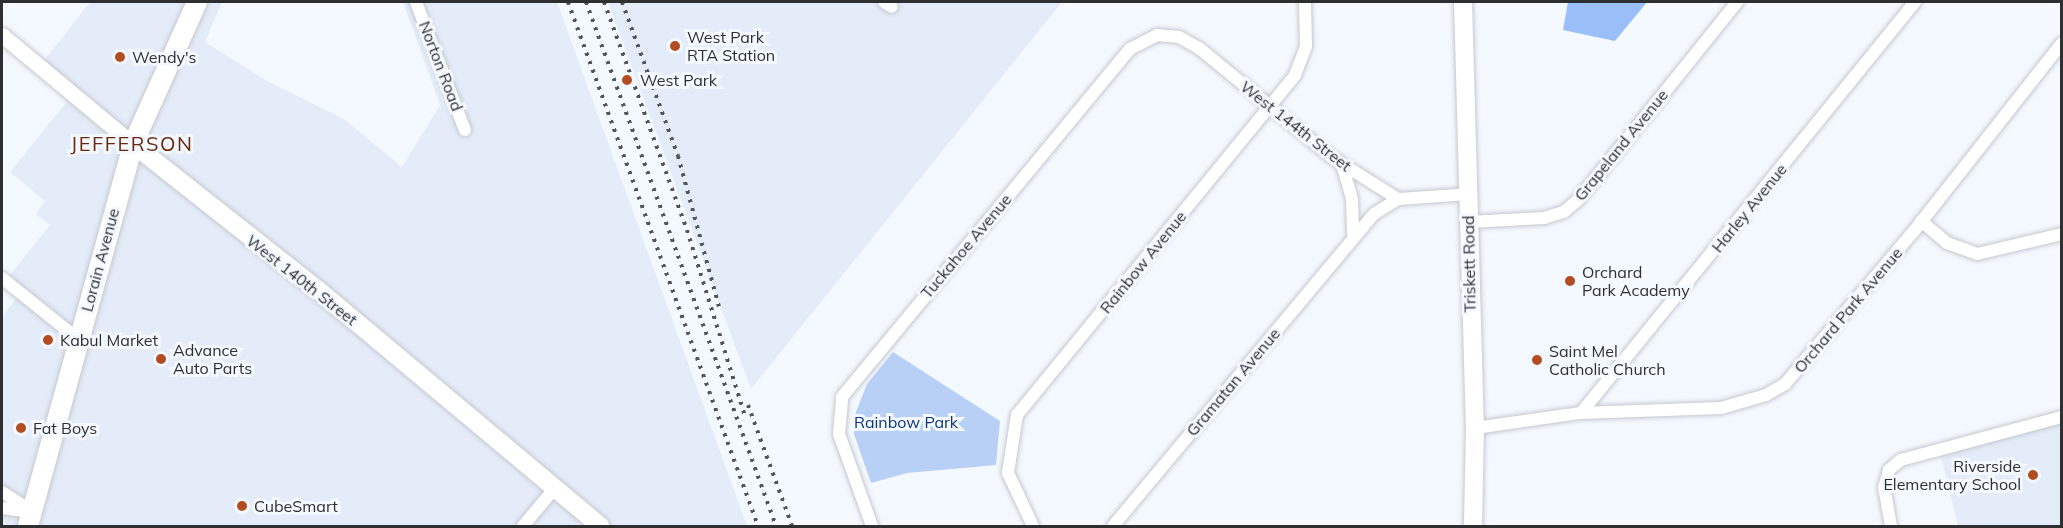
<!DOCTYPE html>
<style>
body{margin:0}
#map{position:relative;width:2063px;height:528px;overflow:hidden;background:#f4f8ff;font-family:Mulish,sans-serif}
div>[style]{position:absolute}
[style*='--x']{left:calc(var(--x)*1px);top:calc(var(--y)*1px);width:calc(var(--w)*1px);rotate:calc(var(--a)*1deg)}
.built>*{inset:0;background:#e4ecf9}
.green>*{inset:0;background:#b9d0f6}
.forest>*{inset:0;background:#9abef8}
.roads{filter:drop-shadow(0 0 2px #c5c9cf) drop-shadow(0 0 2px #c5c9cf)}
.minor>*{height:12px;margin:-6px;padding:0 6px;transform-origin:6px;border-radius:6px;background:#fff}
.tertiary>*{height:15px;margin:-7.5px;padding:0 7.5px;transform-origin:7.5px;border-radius:7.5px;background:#fff}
.secondary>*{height:18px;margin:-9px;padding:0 9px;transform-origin:9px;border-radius:9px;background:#fff}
.primary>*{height:20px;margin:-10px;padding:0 10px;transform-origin:10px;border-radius:10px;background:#fff}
.rail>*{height:4px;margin-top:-2px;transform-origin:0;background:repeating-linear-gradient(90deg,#535659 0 3px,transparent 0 9px)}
.dots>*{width:16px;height:16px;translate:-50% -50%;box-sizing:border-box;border:3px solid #f4f8ff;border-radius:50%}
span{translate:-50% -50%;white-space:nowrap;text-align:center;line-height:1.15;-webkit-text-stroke:6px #f4f8ff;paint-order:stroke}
.poi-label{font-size:16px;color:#2d2f31}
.left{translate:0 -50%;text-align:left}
.right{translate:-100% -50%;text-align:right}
.street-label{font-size:16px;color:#2d2f31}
.park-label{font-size:16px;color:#0c3577}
.quarter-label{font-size:20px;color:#6a290d;letter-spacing:1.5px}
.frame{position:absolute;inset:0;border:3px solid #2d2f31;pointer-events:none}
</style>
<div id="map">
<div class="built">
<div style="clip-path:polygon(90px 2px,222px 2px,205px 42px,267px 81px,344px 119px,402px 167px,440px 105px,403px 2px,557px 2px,747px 526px,2px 526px,2px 317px,17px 297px,2px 285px,50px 225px,36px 214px,45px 201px,10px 172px,69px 99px,36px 71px)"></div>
<div style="clip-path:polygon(608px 2px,1062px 2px,751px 389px)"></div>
<div style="clip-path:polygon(2061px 419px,2061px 526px,1958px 526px,1940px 453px)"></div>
</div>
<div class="green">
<div style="clip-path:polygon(893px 352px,1000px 421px,996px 465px,907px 473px,871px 483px,854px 434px,854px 417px,867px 384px)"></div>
</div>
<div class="forest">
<div style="clip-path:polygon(1568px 2px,1647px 2px,1615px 41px,1563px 30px)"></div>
</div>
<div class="roads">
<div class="minor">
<div style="--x:416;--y:2;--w:137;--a:69.1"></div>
<div style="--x:884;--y:2;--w:9;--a:32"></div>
<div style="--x:1342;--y:164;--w:37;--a:74"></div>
<div style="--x:1352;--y:200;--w:37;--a:88"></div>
<div style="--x:1921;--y:221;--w:34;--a:40"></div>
<div style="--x:1947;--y:243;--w:32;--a:20"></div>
<div style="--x:1977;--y:254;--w:87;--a:-13.2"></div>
<div style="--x:1468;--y:222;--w:76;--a:-3"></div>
<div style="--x:1544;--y:218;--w:21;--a:-17"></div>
<div style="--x:1564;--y:212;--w:18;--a:-41"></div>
<div style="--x:1578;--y:200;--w:254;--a:-51.2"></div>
<div style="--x:2;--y:278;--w:99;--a:38.8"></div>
<div style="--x:1581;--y:413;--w:530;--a:-50.9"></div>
<div style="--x:1475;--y:428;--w:107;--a:-8.1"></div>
<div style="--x:1581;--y:413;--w:140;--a:-2"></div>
<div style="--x:1721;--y:408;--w:47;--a:-16.1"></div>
<div style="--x:1766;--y:395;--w:22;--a:-30"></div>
<div style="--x:1785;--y:384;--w:200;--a:-49.9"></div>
<div style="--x:1914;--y:231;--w:239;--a:-51.8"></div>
<div style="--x:2;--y:492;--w:37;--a:33"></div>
<div style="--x:2;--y:508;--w:28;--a:8"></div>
<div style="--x:523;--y:526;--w:48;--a:-50"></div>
<div style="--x:872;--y:526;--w:98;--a:-109.7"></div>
<div style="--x:839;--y:434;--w:37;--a:-85"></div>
<div style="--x:842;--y:397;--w:452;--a:-50.4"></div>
<div style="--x:1130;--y:49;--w:30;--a:-27"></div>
<div style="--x:1157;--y:35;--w:22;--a:5"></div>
<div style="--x:1179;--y:37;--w:23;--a:29"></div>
<div style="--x:1199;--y:48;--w:173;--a:39.4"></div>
<div style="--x:1333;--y:158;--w:77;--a:32.2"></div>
<div style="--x:1033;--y:526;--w:59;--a:-115.3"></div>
<div style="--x:1008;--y:473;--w:59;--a:-81.2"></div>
<div style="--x:1017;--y:415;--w:439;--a:-50.7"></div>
<div style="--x:1295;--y:75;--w:31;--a:-69"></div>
<div style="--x:1306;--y:46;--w:44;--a:-91.3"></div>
<div style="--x:1113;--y:526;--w:407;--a:-50.1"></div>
<div style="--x:1374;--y:214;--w:28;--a:-32"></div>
<div style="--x:1398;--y:199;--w:71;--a:-4"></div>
<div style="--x:1891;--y:526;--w:39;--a:-100"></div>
<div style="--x:1884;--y:488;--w:19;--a:-74"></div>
<div style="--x:1889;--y:470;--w:16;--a:-40"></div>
<div style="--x:1901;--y:460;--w:167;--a:-15"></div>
</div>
<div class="tertiary">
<div style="--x:2;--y:35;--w:170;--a:39.8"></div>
</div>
<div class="secondary">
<div style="--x:1463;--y:2;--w:426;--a:88.4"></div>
<div style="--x:1475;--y:428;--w:98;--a:91.2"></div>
<div style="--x:133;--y:144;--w:236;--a:38.3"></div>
<div style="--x:318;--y:290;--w:368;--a:39.9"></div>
</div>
<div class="primary">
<div style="--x:28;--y:526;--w:396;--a:-74.6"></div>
<div style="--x:133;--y:144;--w:156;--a:-65.7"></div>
</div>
</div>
<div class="rail">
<div style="--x:568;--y:2;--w:557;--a:70.07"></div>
<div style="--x:586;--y:2;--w:557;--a:70.07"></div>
<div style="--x:604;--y:2;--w:243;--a:70"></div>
<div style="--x:687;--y:230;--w:195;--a:72.7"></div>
<div style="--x:622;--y:2;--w:164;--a:70"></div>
<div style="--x:678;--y:156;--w:156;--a:74.8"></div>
<div style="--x:748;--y:405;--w:129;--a:70"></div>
</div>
<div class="dots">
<div style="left:675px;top:46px;background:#b24c21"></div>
<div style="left:120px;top:57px;background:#b24c21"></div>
<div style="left:627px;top:80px;background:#b24c21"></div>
<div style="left:1570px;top:281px;background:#b24c21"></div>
<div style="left:48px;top:340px;background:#b24c21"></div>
<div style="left:161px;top:359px;background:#b24c21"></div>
<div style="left:1537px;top:360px;background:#b24c21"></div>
<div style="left:21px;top:428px;background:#b24c21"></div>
<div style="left:2033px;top:475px;background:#b24c21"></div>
<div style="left:242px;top:506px;background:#b24c21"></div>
</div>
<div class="poi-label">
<span class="left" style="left:687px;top:46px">West Park<br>RTA Station</span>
<span class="left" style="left:132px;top:57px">Wendy's</span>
<span class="left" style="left:640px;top:80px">West Park</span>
<span class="left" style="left:1582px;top:281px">Orchard<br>Park Academy</span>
<span class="left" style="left:60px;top:340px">Kabul Market</span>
<span class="left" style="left:173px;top:359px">Advance<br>Auto Parts</span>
<span class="left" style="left:1549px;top:360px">Saint Mel<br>Catholic Church</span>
<span class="left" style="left:33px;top:428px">Fat Boys</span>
<span class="right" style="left:2021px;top:475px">Riverside<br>Elementary School</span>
<span class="left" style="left:254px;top:506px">CubeSmart</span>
</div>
<div class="street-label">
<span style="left:441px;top:66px;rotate:69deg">Norton Road</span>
<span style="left:1296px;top:126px;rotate:38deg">West 144th Street</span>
<span style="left:1621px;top:145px;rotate:-51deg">Grapeland Avenue</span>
<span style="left:1749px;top:208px;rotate:-51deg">Harley Avenue</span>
<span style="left:966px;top:246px;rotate:-50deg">Tuckahoe Avenue</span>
<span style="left:100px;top:260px;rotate:-75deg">Lorain Avenue</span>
<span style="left:1143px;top:262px;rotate:-51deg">Rainbow Avenue</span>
<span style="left:1469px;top:264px;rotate:-91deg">Triskett Road</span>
<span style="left:302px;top:280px;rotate:38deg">West 140th Street</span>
<span style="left:1848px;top:310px;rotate:-50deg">Orchard Park Avenue</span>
<span style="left:1233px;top:382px;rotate:-50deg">Gramatan Avenue</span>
</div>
<div class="park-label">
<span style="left:906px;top:422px">Rainbow Park</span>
</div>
<div class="quarter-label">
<span style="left:132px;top:143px">JEFFERSON</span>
</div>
<div class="frame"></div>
</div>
